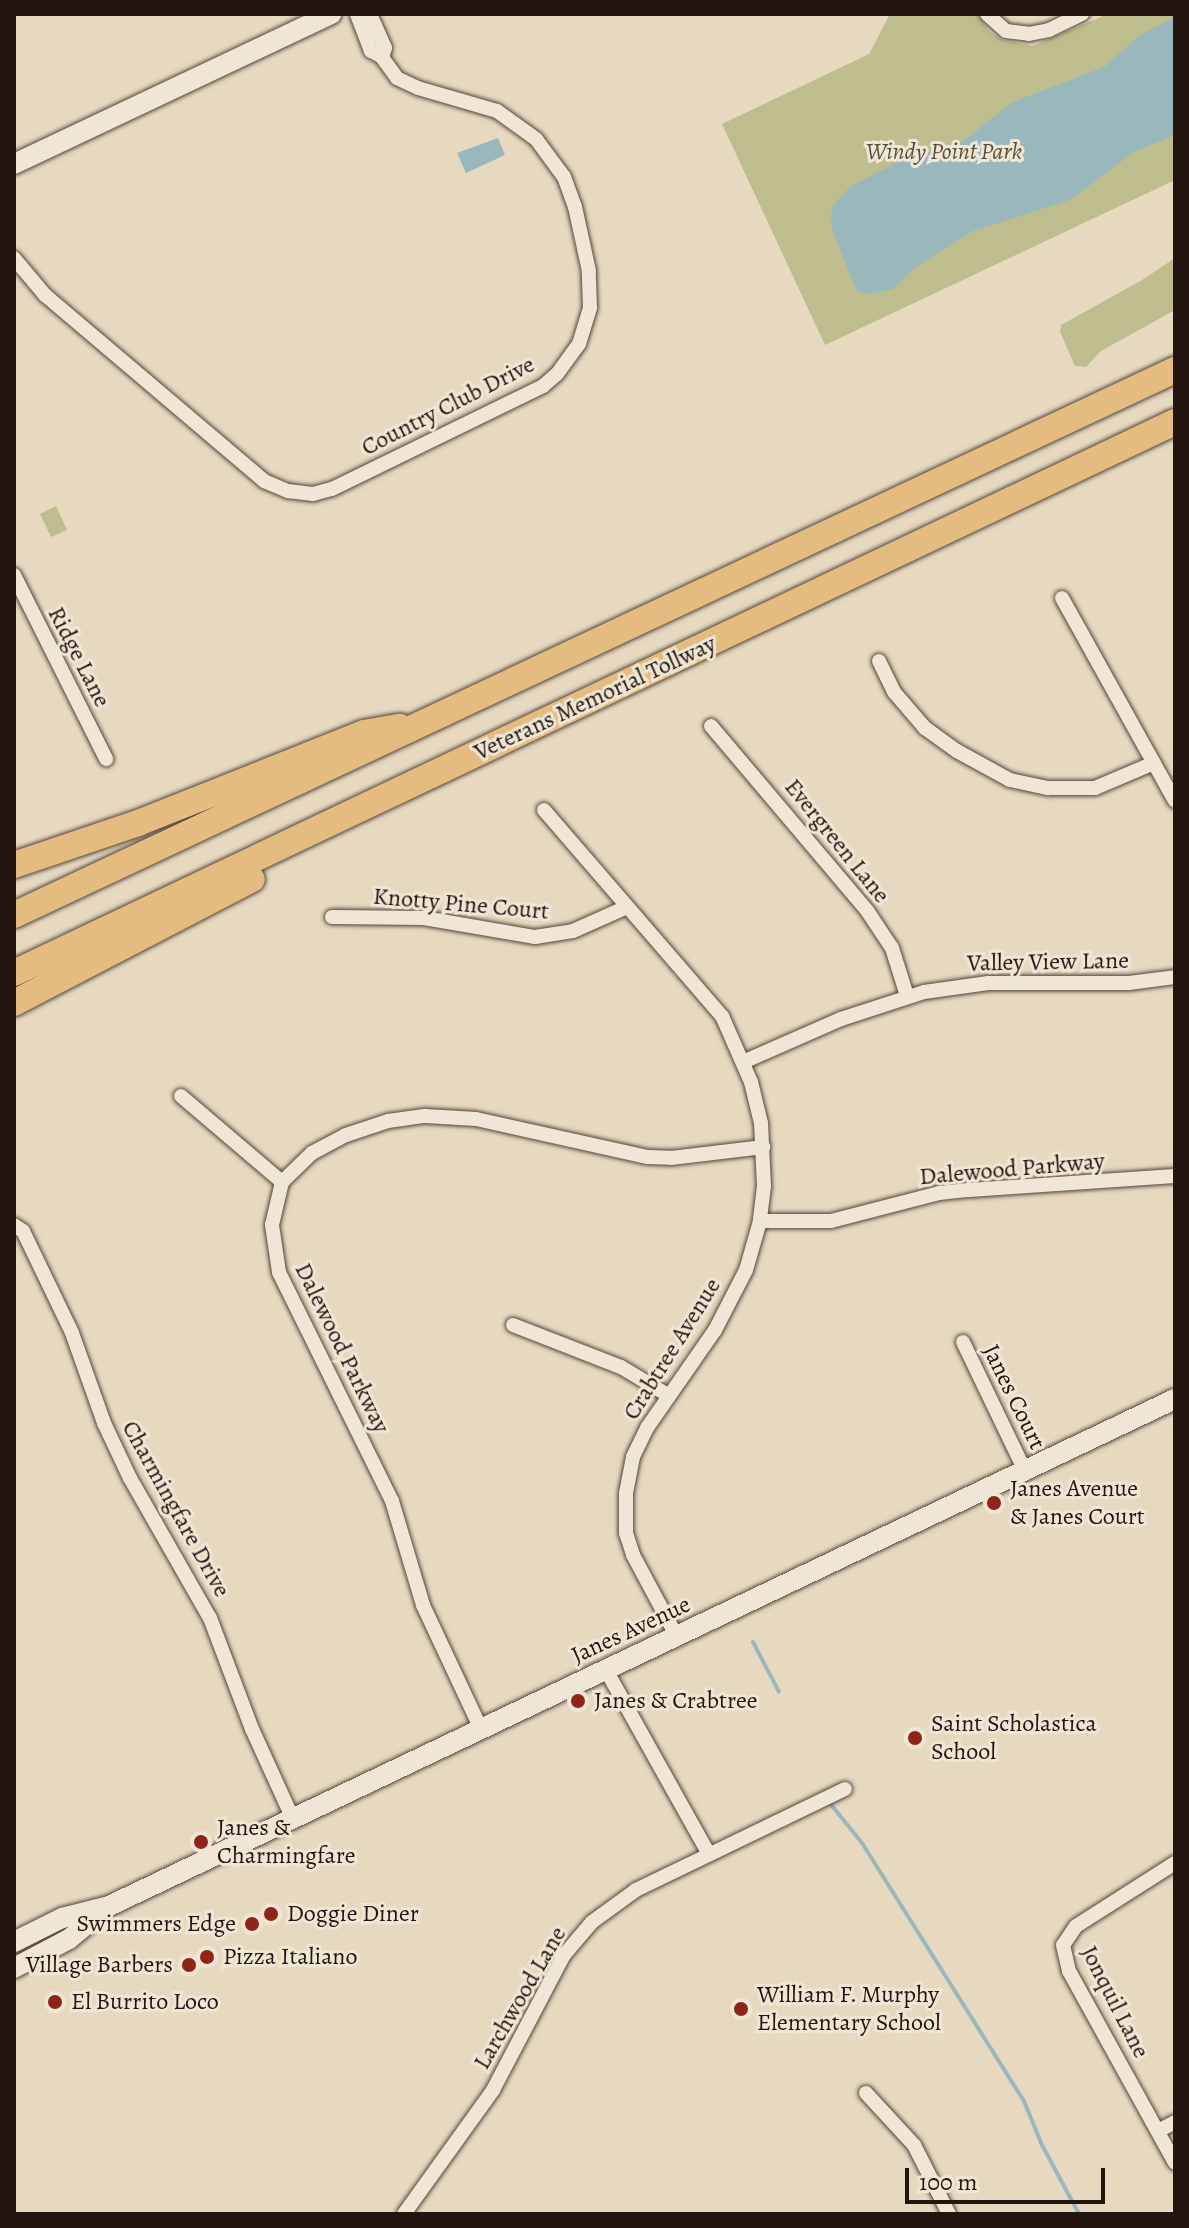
<!DOCTYPE html>
<style>
body{margin:0}
#map{position:relative;width:1189px;height:2228px;overflow:hidden;background:#e7d9c0;font-family:Alegreya,serif}
div>[style]{position:absolute}
[style*='--x']{left:calc(var(--x)*1px);top:calc(var(--y)*1px);width:calc(var(--w)*1px);rotate:calc(var(--a)*1deg)}
.green>*{inset:0;background:#bdbd8d}
.water>*{inset:0;background:#9ab8bc}
.stream>*{height:4px;margin:-2px;padding:0 2px;transform-origin:2px;border-radius:2px;background:#9ab8bc}
.roads{filter:drop-shadow(0 0 2px #53453a) drop-shadow(0 0 2px #53453a)}
.street>*{height:14px;margin:-7px;padding:0 7px;transform-origin:7px;border-radius:7px;background:#efe6d6}
.secondary>*{height:20px;margin:-10px;padding:0 10px;transform-origin:10px;border-radius:10px;background:#efe6d6}
.highway>*{height:26px;margin:-13px;padding:0 13px;transform-origin:13px;border-radius:13px;background:#e4bc80}
.dots>*{width:22px;height:22px;translate:-50% -50%;box-sizing:border-box;border:4px solid #efe6d6;border-radius:50%}
span{translate:-50% -50%;white-space:nowrap;text-align:center;line-height:1.15;-webkit-text-stroke:6px #efe6d6;paint-order:stroke}
.park-label{font-size:24px;color:#584f3a;font-style:italic}
.street-label{font-size:24px;color:#22140e}
.poi-label{font-size:24px;color:#22140e}
.left{translate:0 -50%;text-align:left}
.right{translate:-100% -50%;text-align:right}
.frame{position:absolute;inset:0;border:16px solid #22140e;pointer-events:none}
.scale{position:absolute;left:905px;top:2168px;width:200px;height:36px;box-sizing:border-box;border:4px solid #22140e;border-top:0;padding-left:10px;font-size:24px;line-height:28px;white-space:nowrap;color:#22140e;-webkit-text-stroke:6px #efe6d6;paint-order:stroke}
</style>
<div id="map">
<div class="green">
<div style="clip-path:polygon(890px 14px,977px 14px,990px 32px,1003px 40px,1033px 46px,1108px 14px,1175px 14px,1175px 180px,825px 345px,722px 124px,869px 54px)"></div>
<div style="clip-path:polygon(1175px 258px,1175px 310px,1101px 351px,1086px 367px,1075px 366px,1060px 332px,1061px 325px,1142px 280px)"></div>
<div style="clip-path:polygon(56px 506px,67px 530px,51px 537px,40px 514px)"></div>
</div>
<div class="water">
<div style="clip-path:polygon(1175px 17px,1175px 135px,1134px 152px,1070px 200px,973px 231px,916px 267px,893px 289px,868px 294px,857px 291px,832px 230px,831px 217px,833px 205px,851px 186px,900px 161px,962px 142px,1011px 103px,1104px 67px,1140px 35px)"></div>
<div style="clip-path:polygon(498px 138px,505px 155px,466px 173px,457px 153px)"></div>
</div>
<div class="stream">
<div style="--x:753;--y:1642;--w:56;--a:62.5"></div>
<div style="--x:829;--y:1802;--w:53;--a:51.2"></div>
<div style="--x:862;--y:1843;--w:305;--a:57.9"></div>
<div style="--x:1024;--y:2101;--w:48;--a:67.8"></div>
<div style="--x:1042;--y:2145;--w:78;--a:61.8"></div>
</div>
<div class="roads">
<div class="street">
<div style="--x:370;--y:14;--w:37;--a:66"></div>
<div style="--x:385;--y:48;--w:9;--a:108"></div>
<div style="--x:987;--y:14;--w:25;--a:42"></div>
<div style="--x:1006;--y:31;--w:23;--a:7"></div>
<div style="--x:1029;--y:34;--w:20;--a:-11"></div>
<div style="--x:1049;--y:30;--w:37;--a:-26"></div>
<div style="--x:14;--y:258;--w:48;--a:50"></div>
<div style="--x:45;--y:295;--w:287;--a:40.3"></div>
<div style="--x:264;--y:481;--w:26;--a:23"></div>
<div style="--x:288;--y:491;--w:25;--a:7"></div>
<div style="--x:313;--y:494;--w:20;--a:-15"></div>
<div style="--x:332;--y:489;--w:235;--a:-26"></div>
<div style="--x:543;--y:386;--w:18;--a:-41"></div>
<div style="--x:557;--y:374;--w:37;--a:-54"></div>
<div style="--x:579;--y:344;--w:38;--a:-73"></div>
<div style="--x:590;--y:308;--w:37;--a:-92"></div>
<div style="--x:589;--y:271;--w:66;--a:-102.3"></div>
<div style="--x:575;--y:207;--w:32;--a:-110"></div>
<div style="--x:564;--y:177;--w:47;--a:-126.4"></div>
<div style="--x:536;--y:139;--w:48;--a:-144.3"></div>
<div style="--x:497;--y:111;--w:82;--a:-163.8"></div>
<div style="--x:418;--y:88;--w:23;--a:-155"></div>
<div style="--x:397;--y:78;--w:26;--a:-126"></div>
<div style="--x:382;--y:57;--w:13;--a:-151"></div>
<div style="--x:371;--y:51;--w:40;--a:-111"></div>
<div style="--x:14;--y:575;--w:206;--a:63.4"></div>
<div style="--x:1062;--y:598;--w:232;--a:60.9"></div>
<div style="--x:879;--y:661;--w:34;--a:64"></div>
<div style="--x:894;--y:692;--w:48;--a:49.3"></div>
<div style="--x:925;--y:728;--w:39;--a:36"></div>
<div style="--x:957;--y:751;--w:60;--a:28.7"></div>
<div style="--x:1010;--y:780;--w:40;--a:12"></div>
<div style="--x:1049;--y:788;--w:46;--a:0"></div>
<div style="--x:1095;--y:788;--w:64;--a:-23"></div>
<div style="--x:711;--y:726;--w:243;--a:49.8"></div>
<div style="--x:868;--y:912;--w:43;--a:56.3"></div>
<div style="--x:892;--y:948;--w:50;--a:72.6"></div>
<div style="--x:544;--y:810;--w:272;--a:49.2"></div>
<div style="--x:722;--y:1016;--w:72;--a:66.3"></div>
<div style="--x:751;--y:1082;--w:42;--a:76.3"></div>
<div style="--x:761;--y:1123;--w:63;--a:87.3"></div>
<div style="--x:764;--y:1186;--w:35;--a:97"></div>
<div style="--x:760;--y:1221;--w:51;--a:105.9"></div>
<div style="--x:746;--y:1270;--w:68;--a:117.3"></div>
<div style="--x:715;--y:1330;--w:119;--a:124.8"></div>
<div style="--x:647;--y:1428;--w:32;--a:116"></div>
<div style="--x:633;--y:1457;--w:37;--a:101"></div>
<div style="--x:626;--y:1493;--w:40;--a:90"></div>
<div style="--x:626;--y:1533;--w:23;--a:72"></div>
<div style="--x:633;--y:1555;--w:93;--a:61.8"></div>
<div style="--x:332;--y:917;--w:92;--a:0.6"></div>
<div style="--x:424;--y:918;--w:113;--a:9.7"></div>
<div style="--x:535;--y:937;--w:38;--a:-9"></div>
<div style="--x:573;--y:931;--w:59;--a:-24"></div>
<div style="--x:743;--y:1062;--w:107;--a:-23.7"></div>
<div style="--x:841;--y:1019;--w:87;--a:-18"></div>
<div style="--x:924;--y:992;--w:65;--a:-8"></div>
<div style="--x:988;--y:983;--w:141;--a:0"></div>
<div style="--x:1129;--y:983;--w:46;--a:-7.4"></div>
<div style="--x:181;--y:1096;--w:133;--a:40.4"></div>
<div style="--x:760;--y:1221;--w:71;--a:0"></div>
<div style="--x:831;--y:1221;--w:112;--a:-14.5"></div>
<div style="--x:939;--y:1193;--w:30;--a:-6"></div>
<div style="--x:969;--y:1190;--w:206;--a:-3.9"></div>
<div style="--x:14;--y:1225;--w:11;--a:34"></div>
<div style="--x:23;--y:1231;--w:113;--a:64.3"></div>
<div style="--x:72;--y:1333;--w:96;--a:70.4"></div>
<div style="--x:104;--y:1423;--w:61;--a:64.7"></div>
<div style="--x:130;--y:1478;--w:161;--a:60.3"></div>
<div style="--x:210;--y:1618;--w:119;--a:69.3"></div>
<div style="--x:252;--y:1729;--w:99;--a:65.5"></div>
<div style="--x:513;--y:1325;--w:116;--a:21.3"></div>
<div style="--x:621;--y:1367;--w:55;--a:30.8"></div>
<div style="--x:963;--y:1342;--w:143;--a:64.3"></div>
<div style="--x:606;--y:1670;--w:211;--a:60.8"></div>
<div style="--x:481;--y:1729;--w:137;--a:-115.1"></div>
<div style="--x:423;--y:1605;--w:109;--a:-106.6"></div>
<div style="--x:392;--y:1501;--w:255;--a:-116.3"></div>
<div style="--x:279;--y:1272;--w:48;--a:-98.5"></div>
<div style="--x:272;--y:1225;--w:44;--a:-76.9"></div>
<div style="--x:282;--y:1182;--w:42;--a:-44"></div>
<div style="--x:312;--y:1153;--w:38;--a:-28"></div>
<div style="--x:346;--y:1135;--w:44;--a:-18.4"></div>
<div style="--x:388;--y:1121;--w:37;--a:-8"></div>
<div style="--x:425;--y:1116;--w:51;--a:3.4"></div>
<div style="--x:476;--y:1119;--w:176;--a:12.5"></div>
<div style="--x:648;--y:1157;--w:23;--a:2"></div>
<div style="--x:671;--y:1158;--w:93;--a:-6.8"></div>
<div style="--x:1175;--y:1863;--w:117;--a:147.5"></div>
<div style="--x:1076;--y:1926;--w:23;--a:124"></div>
<div style="--x:1063;--y:1945;--w:27;--a:77"></div>
<div style="--x:1069;--y:1971;--w:219;--a:61.1"></div>
<div style="--x:866;--y:2093;--w:71;--a:47.3"></div>
<div style="--x:914;--y:2145;--w:77;--a:63.1"></div>
<div style="--x:1158;--y:2131;--w:19;--a:-28"></div>
<div style="--x:404;--y:2214;--w:153;--a:-54.3"></div>
<div style="--x:493;--y:2090;--w:153;--a:-62.3"></div>
<div style="--x:564;--y:1955;--w:43;--a:-49.7"></div>
<div style="--x:592;--y:1922;--w:54;--a:-36"></div>
<div style="--x:636;--y:1890;--w:232;--a:-25.8"></div>
</div>
<div class="secondary">
<div style="--x:14;--y:164;--w:351;--a:-25.3"></div>
<div style="--x:14;--y:1942;--w:54;--a:-26.6"></div>
<div style="--x:62;--y:1918;--w:49;--a:-14.3"></div>
<div style="--x:109;--y:1906;--w:1180;--a:-25.44"></div>
<div style="--x:14;--y:1968;--w:62;--a:-27.8"></div>
<div style="--x:69;--y:1939;--w:44;--a:-39.5"></div>
</div>
<div class="highway">
<div style="--x:14;--y:865;--w:131;--a:-18.7"></div>
<div style="--x:138;--y:823;--w:243;--a:-21.7"></div>
<div style="--x:364;--y:733;--w:36;--a:-10"></div>
<div style="--x:14;--y:915;--w:1283;--a:-25.15"></div>
<div style="--x:14;--y:973;--w:1285;--a:-25.39"></div>
<div style="--x:14;--y:1003;--w:268;--a:-27.5"></div>
</div>
</div>
<div class="dots">
<div style="left:994px;top:1503px;background:#8f2418"></div>
<div style="left:578px;top:1701px;background:#8f2418"></div>
<div style="left:915px;top:1738px;background:#8f2418"></div>
<div style="left:201px;top:1842px;background:#8f2418"></div>
<div style="left:271px;top:1914px;background:#8f2418"></div>
<div style="left:252px;top:1924px;background:#8f2418"></div>
<div style="left:207px;top:1957px;background:#8f2418"></div>
<div style="left:189px;top:1965px;background:#8f2418"></div>
<div style="left:55px;top:2002px;background:#8f2418"></div>
<div style="left:741px;top:2009px;background:#8f2418"></div>
</div>
<div class="park-label">
<span style="left:944px;top:152px">Windy Point Park</span>
</div>
<div class="street-label">
<span style="left:448px;top:406px;rotate:-27deg">Country Club Drive</span>
<span style="left:79px;top:657px;rotate:63deg">Ridge Lane</span>
<span style="left:595px;top:698px;rotate:-25deg">Veterans Memorial Tollway</span>
<span style="left:837px;top:841px;rotate:51deg">Evergreen Lane</span>
<span style="left:461px;top:904px;rotate:5deg">Knotty Pine Court</span>
<span style="left:1048px;top:962px;rotate:-1deg">Valley View Lane</span>
<span style="left:1012px;top:1169px;rotate:-5deg">Dalewood Parkway</span>
<span style="left:342px;top:1348px;rotate:64deg">Dalewood Parkway</span>
<span style="left:672px;top:1349px;rotate:-58deg">Crabtree Avenue</span>
<span style="left:1014px;top:1397px;rotate:64deg">Janes Court</span>
<span style="left:176px;top:1509px;rotate:61deg">Charmingfare Drive</span>
<span style="left:631px;top:1630px;rotate:-25deg">Janes Avenue</span>
<span style="left:520px;top:1998px;rotate:-60deg">Larchwood Lane</span>
<span style="left:1115px;top:2002px;rotate:63deg">Jonquil Lane</span>
</div>
<div class="poi-label">
<span class="left" style="left:1010px;top:1503px">Janes Avenue<br>&amp; Janes Court</span>
<span class="left" style="left:594px;top:1701px">Janes &amp; Crabtree</span>
<span class="left" style="left:931px;top:1738px">Saint Scholastica<br>School</span>
<span class="left" style="left:217px;top:1842px">Janes &amp;<br>Charmingfare</span>
<span class="left" style="left:287px;top:1914px">Doggie Diner</span>
<span class="right" style="left:236px;top:1924px">Swimmers Edge</span>
<span class="left" style="left:223px;top:1957px">Pizza Italiano</span>
<span class="right" style="left:173px;top:1965px">Village Barbers</span>
<span class="left" style="left:757px;top:2009px">William F. Murphy<br>Elementary School</span>
<span class="left" style="left:71px;top:2002px">El Burrito Loco</span>
</div>
<div class="frame"></div>
<div class="scale">100 m</div>
</div>
